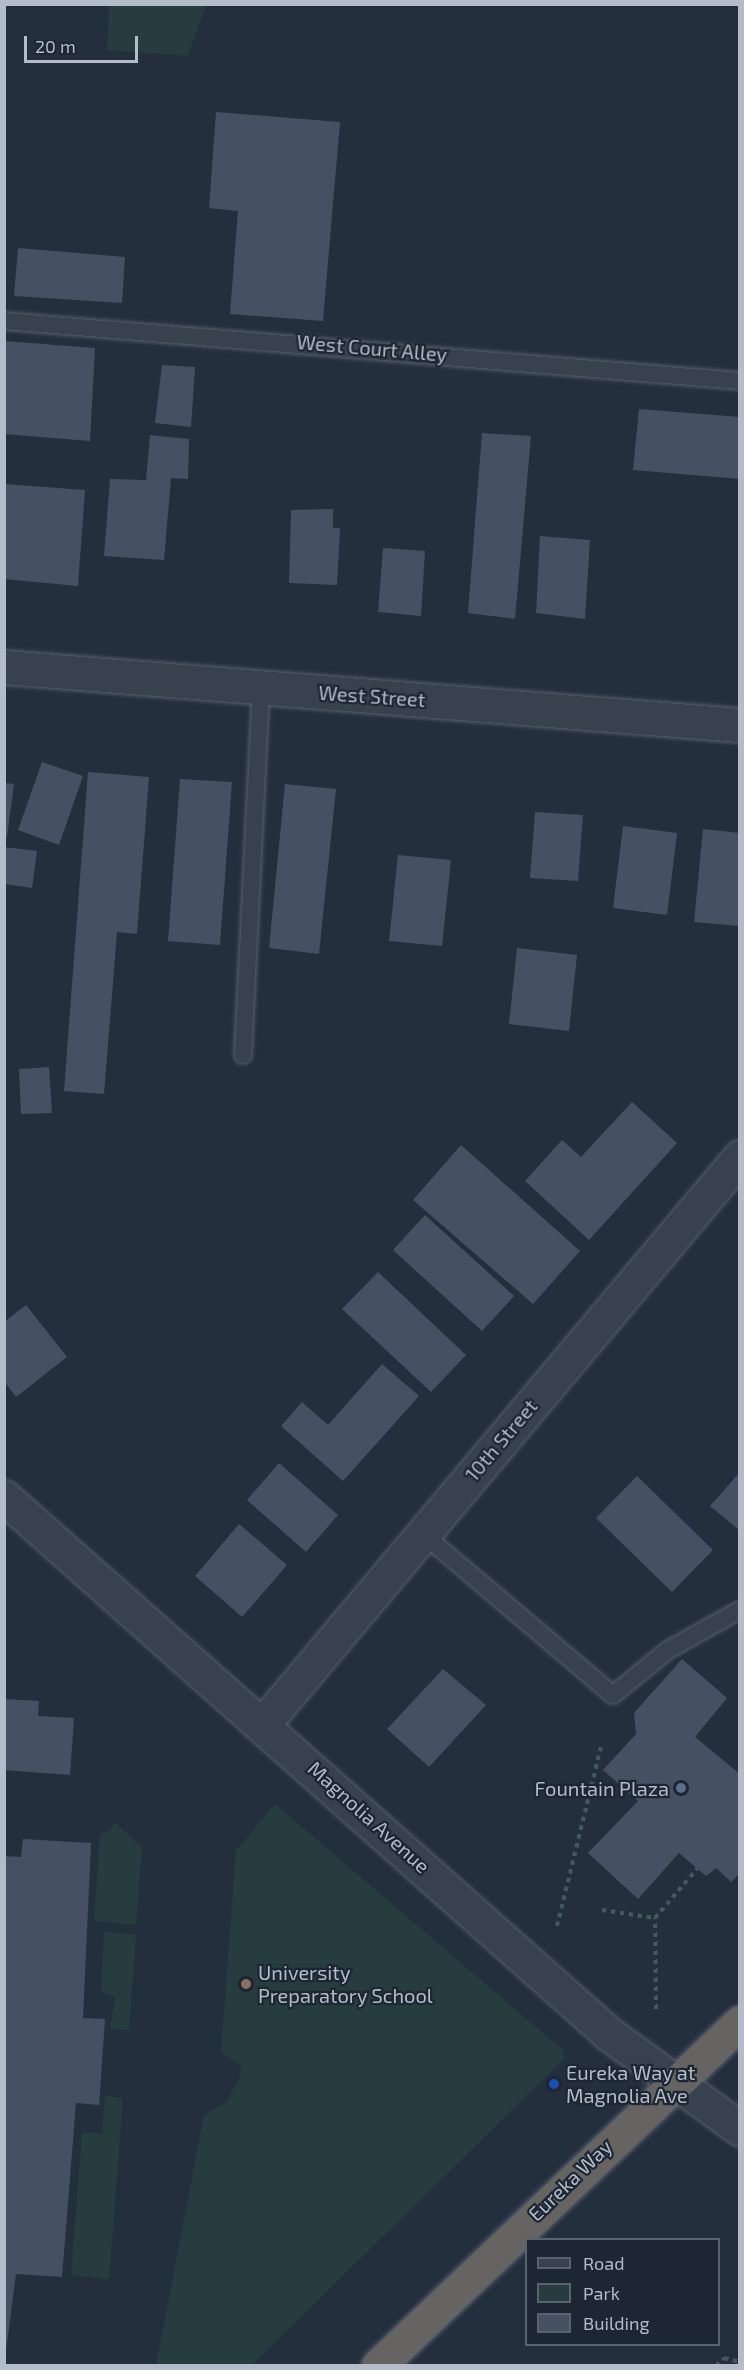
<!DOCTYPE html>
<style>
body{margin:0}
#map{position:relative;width:744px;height:2370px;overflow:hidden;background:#242f3e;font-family:"Exo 2",sans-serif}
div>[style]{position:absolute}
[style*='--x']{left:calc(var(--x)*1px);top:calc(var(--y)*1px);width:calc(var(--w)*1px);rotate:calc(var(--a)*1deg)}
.green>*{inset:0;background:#263c3f}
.building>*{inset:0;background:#455162}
.path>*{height:4px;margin-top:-2px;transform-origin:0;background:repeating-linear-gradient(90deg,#44595c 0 4.5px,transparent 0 9px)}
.roads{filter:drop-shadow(0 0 2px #565f6c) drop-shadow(0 0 2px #565f6c)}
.service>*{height:16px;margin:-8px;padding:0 8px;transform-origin:8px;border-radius:8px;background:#38414e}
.minor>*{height:33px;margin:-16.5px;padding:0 16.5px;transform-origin:16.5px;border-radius:16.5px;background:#38414e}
.trunk>*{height:33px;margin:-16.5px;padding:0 16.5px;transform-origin:16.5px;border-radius:16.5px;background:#656462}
.dots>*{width:16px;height:16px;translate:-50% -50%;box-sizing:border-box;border:3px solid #1d2633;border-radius:50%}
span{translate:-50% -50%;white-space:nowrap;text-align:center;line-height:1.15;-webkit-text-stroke:4.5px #1d2633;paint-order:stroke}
.street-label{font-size:20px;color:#b4bcc9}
.poi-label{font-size:20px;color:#b4bcc9}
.right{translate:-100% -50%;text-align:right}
.left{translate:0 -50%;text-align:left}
.frame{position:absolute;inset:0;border:6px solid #b4bcc9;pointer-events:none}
.legend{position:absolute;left:525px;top:2238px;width:195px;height:108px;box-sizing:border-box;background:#1d2633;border:2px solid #59626f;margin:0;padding:8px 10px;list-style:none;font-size:18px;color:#b4bcc9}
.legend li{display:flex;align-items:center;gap:12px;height:30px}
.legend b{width:30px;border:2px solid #59626f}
.scale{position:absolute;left:24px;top:36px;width:114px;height:27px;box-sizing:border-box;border:3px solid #b4bcc9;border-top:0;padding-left:8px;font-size:18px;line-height:21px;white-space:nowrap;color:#b4bcc9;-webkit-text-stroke:4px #1d2633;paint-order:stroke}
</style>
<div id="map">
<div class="green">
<div style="clip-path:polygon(109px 5px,109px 4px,206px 5px,188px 56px,107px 50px)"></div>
<div style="clip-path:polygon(275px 1804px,563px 2050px,564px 2059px,252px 2365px,156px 2365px,204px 2115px,225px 2103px,239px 2080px,241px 2065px,221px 2052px,236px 1851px)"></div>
<div style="clip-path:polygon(114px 1822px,142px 1847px,136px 1925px,94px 1921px,100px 1834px,110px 1831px)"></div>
<div style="clip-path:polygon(104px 1932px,136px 1935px,129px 2030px,110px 2029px,115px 1997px,101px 1992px)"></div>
<div style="clip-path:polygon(105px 2096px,123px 2098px,109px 2279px,71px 2275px,82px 2133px,102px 2133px)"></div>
</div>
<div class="building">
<div style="clip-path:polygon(216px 112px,340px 122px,323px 321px,230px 314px,238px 211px,209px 208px)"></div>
<div style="clip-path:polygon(18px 248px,125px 257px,122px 303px,14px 296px)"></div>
<div style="clip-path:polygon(4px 341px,95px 348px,90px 441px,4px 434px)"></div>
<div style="clip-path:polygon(162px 365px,195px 367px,191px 427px,155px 423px)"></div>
<div style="clip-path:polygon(639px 409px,740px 417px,740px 479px,633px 470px)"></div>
<div style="clip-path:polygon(482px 433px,531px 436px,515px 619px,468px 613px)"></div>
<div style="clip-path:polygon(150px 435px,189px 439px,188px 479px,171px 478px,164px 560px,104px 556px,110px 479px,146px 480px)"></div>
<div style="clip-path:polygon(4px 484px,85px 490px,78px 586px,4px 579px)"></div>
<div style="clip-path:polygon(333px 509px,333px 528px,340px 528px,337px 585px,289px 583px,291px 510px)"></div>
<div style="clip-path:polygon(540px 536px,590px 540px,585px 619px,536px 613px)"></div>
<div style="clip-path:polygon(383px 548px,425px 551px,421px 616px,378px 612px)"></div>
<div style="clip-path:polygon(42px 762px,83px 776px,59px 845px,18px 830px)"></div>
<div style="clip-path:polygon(88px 772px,149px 777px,137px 934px,117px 932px,104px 1094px,64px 1091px)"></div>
<div style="clip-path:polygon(180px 779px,232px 782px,220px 945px,168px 941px)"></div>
<div style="clip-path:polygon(4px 783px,14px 784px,7px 837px,4px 837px)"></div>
<div style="clip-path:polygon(285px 784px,336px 789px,319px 954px,269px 948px)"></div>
<div style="clip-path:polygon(535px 812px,583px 815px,578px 881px,530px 878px)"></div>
<div style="clip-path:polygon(623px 826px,677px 833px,667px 915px,613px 908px)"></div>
<div style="clip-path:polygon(703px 829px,740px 833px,740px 926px,694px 922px)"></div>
<div style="clip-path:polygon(4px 847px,37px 851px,32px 888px,4px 884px)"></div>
<div style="clip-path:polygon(398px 855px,451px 860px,442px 946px,389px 941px)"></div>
<div style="clip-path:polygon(517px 948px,577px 955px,569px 1031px,509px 1024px)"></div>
<div style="clip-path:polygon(49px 1067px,52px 1113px,21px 1114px,19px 1069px)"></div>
<div style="clip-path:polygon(632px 1102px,677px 1143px,589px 1240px,525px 1181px,562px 1140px,581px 1157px)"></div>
<div style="clip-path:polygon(461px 1145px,580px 1251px,533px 1304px,413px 1200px)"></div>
<div style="clip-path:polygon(425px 1215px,514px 1296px,482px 1331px,393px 1250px)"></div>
<div style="clip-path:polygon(378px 1272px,466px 1355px,431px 1392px,342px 1309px)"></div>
<div style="clip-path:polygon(26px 1305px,67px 1357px,16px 1397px,4px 1381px,4px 1322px)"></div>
<div style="clip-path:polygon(382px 1364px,419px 1396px,343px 1481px,281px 1426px,302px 1402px,328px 1425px)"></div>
<div style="clip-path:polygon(279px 1463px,338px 1515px,306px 1552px,247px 1500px)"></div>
<div style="clip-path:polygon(740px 1472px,740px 1531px,710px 1506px)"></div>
<div style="clip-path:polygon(637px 1476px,713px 1550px,672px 1592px,596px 1518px)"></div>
<div style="clip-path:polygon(239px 1524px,287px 1565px,242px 1617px,195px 1576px)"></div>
<div style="clip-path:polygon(682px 1659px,727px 1698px,695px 1737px,740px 1774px,740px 1873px,731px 1882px,716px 1868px,706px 1876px,679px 1853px,638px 1899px,588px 1853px,638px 1801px,603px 1770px,636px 1734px,634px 1713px)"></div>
<div style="clip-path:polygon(443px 1669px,486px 1705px,429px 1767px,387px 1729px)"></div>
<div style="clip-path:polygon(4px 1699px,39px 1701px,38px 1716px,74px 1718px,70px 1775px,4px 1770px)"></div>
<div style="clip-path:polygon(23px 1839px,91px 1843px,83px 2018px,105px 2019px,99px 2105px,76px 2103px,62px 2277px,16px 2274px,4px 2366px,4px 1856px,21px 1857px)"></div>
</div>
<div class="path">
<div style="--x:602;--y:1910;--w:54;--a:8.6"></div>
<div style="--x:557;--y:1926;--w:184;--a:-76.2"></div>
<div style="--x:656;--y:2009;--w:91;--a:-90.6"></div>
<div style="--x:655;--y:1918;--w:65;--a:-49.4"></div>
<div style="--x:716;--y:2366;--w:11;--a:-45"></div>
<div style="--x:724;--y:2358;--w:16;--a:14"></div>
</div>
<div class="roads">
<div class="service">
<div style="--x:4;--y:321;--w:738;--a:4.66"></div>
<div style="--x:243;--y:1055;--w:367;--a:-87.2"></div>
<div style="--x:423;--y:1534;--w:249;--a:40.3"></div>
<div style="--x:613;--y:1695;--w:71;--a:-39.3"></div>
<div style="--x:668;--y:1650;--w:82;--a:-29.1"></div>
</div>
<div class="minor">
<div style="--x:4;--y:667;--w:738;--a:4.51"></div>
<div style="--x:4;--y:1497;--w:809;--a:41.59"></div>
<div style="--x:609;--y:2034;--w:162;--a:35.9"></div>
<div style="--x:264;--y:1723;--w:740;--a:-49.94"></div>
</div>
<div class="trunk">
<div style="--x:378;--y:2366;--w:499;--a:-43.5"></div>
</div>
</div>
<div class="dots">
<div style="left:681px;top:1788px;background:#5c6f8a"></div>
<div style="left:246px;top:1984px;background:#8d6e63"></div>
<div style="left:554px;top:2084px;background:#1a4fb4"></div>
</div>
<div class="street-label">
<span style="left:372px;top:348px;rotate:5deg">West Court Alley</span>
<span style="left:372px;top:696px;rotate:4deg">West Street</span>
<span style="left:501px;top:1440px;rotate:-50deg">10th Street</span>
<span style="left:369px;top:1817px;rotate:42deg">Magnolia Avenue</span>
<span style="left:570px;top:2180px;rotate:-44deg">Eureka Way</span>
</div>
<div class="poi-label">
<span class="right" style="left:669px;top:1788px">Fountain Plaza</span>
<span class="left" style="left:258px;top:1984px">University<br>Preparatory School</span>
<span class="left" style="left:566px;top:2084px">Eureka Way at<br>Magnolia Ave</span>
</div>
<div class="frame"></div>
<ul class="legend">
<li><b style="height:8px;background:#38414e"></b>Road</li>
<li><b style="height:16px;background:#263c3f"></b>Park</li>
<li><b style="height:16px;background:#455162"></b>Building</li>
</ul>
<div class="scale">20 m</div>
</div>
